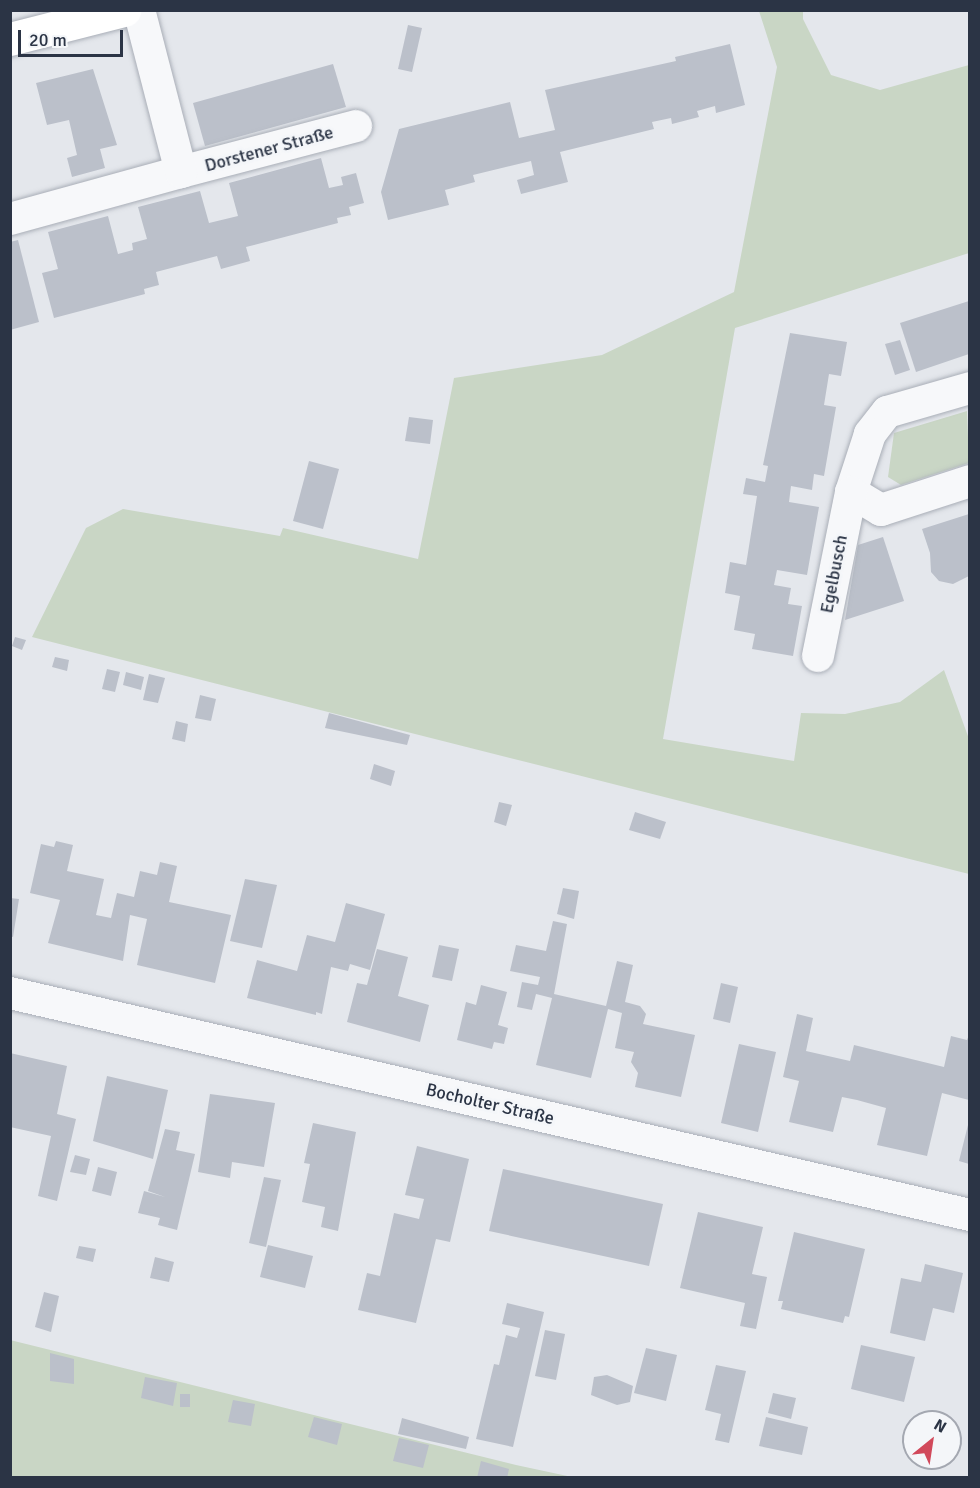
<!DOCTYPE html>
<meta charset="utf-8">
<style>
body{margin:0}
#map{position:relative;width:980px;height:1488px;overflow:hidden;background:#e4e7ec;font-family:Signika,sans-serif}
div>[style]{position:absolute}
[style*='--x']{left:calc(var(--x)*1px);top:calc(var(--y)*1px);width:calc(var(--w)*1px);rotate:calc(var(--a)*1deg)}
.green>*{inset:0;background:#c9d6c5}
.building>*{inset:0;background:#bbc0ca}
.roads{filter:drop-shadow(0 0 2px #a9aeb7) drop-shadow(0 0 2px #a9aeb7)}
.minor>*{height:32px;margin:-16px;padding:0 16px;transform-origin:16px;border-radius:16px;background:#f7f8fa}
.secondary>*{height:33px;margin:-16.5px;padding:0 16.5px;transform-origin:16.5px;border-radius:16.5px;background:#fff}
span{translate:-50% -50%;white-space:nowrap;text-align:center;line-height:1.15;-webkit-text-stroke:6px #f4f6f9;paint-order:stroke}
.street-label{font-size:18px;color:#2b3445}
.frame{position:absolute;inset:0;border:12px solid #2b3445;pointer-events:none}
.north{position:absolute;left:902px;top:1410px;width:60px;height:60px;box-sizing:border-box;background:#f4f6f9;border:2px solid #a4a8b1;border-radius:50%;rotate:30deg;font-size:16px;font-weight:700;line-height:24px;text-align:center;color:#2b3445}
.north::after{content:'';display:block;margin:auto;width:21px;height:27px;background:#d1495b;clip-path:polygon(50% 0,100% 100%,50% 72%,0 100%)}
.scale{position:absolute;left:18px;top:30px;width:105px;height:27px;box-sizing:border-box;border:3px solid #2b3445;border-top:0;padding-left:8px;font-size:18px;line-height:21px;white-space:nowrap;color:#2b3445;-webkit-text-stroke:4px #f4f6f9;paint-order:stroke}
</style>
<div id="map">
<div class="green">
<div style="clip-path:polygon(759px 11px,803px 11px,803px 19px,831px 75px,880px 90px,969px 65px,969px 253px,735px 328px,663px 739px,794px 761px,801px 713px,845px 714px,900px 702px,944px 670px,969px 739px,969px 874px,32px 637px,86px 528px,123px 509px,280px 536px,283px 528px,418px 559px,454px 378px,602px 355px,734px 292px,777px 67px)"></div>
<div style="clip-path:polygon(967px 411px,969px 463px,901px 485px,888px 477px,894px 433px)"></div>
<div style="clip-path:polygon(10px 1340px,516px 1465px,572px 1477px,11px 1477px)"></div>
</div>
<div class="building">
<div style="clip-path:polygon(408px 25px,422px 28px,412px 72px,398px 69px)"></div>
<div style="clip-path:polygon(730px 44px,745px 105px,716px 113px,715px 106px,697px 111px,699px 117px,672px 124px,671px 118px,652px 122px,654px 129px,560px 152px,568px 182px,521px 194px,517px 180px,534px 175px,531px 161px,473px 175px,475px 182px,445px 190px,449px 205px,388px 220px,381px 192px,399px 129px,510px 102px,519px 138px,555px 130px,545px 90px,676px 61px,675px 57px)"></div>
<div style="clip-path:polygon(333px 64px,346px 107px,205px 146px,193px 103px)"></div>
<div style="clip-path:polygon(93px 69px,117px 145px,100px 149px,105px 168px,72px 177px,67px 158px,77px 155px,69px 120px,47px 125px,36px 83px)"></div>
<div style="clip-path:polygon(321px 158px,329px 188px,343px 185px,341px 177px,356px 173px,364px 203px,349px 207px,351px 215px,337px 218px,338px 223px,246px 247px,250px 261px,221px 269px,217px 256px,156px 272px,159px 285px,144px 289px,145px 294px,54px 318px,42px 273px,58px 269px,48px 232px,108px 216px,118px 254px,133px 250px,132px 243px,147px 239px,138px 207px,200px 191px,209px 223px,238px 216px,229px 183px)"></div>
<div style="clip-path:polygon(18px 240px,39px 322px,10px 330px,10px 242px)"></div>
<div style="clip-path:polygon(969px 301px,969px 354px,916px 372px,900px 323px)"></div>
<div style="clip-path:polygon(790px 333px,847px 342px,841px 376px,829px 374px,824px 405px,836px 407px,824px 476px,814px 474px,812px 490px,791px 486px,789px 502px,819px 507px,807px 575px,777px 570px,774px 585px,791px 588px,788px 604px,802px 606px,793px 656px,752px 649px,755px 634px,734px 630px,740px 596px,725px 593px,730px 562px,746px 565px,757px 496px,743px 494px,746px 478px,765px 482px,768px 466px,763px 465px)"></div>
<div style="clip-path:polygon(900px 340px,910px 370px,895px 375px,885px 344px)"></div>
<div style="clip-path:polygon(409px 417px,433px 420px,430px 444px,405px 441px)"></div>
<div style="clip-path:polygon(309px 461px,339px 469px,323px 529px,293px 521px)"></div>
<div style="clip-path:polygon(969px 514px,969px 576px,953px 584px,939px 581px,931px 572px,930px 553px,922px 529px)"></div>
<div style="clip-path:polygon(883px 537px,904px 601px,845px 620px,858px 545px)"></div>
<div style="clip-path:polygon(15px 637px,26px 640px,22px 650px,12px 646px)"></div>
<div style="clip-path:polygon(55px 657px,69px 660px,67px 671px,52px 667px)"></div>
<div style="clip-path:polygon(107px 669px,120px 672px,115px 692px,102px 689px)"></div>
<div style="clip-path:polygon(126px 672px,144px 677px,141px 690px,123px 685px)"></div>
<div style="clip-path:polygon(149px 674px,165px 678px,158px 703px,143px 700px)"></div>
<div style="clip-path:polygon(200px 695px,216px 699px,211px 721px,195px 718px)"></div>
<div style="clip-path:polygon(329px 713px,410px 735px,407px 745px,325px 728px)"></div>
<div style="clip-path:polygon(176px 721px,188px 724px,185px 742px,172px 739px)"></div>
<div style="clip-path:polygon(374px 764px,395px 771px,391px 786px,370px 779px)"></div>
<div style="clip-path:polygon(499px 802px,512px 805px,506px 826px,494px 822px)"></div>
<div style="clip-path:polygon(635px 812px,666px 822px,660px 839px,629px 830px)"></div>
<div style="clip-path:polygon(56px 841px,73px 845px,67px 871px,104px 879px,96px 915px,111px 918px,117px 893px,134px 897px,140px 871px,157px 875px,160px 862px,177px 866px,169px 902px,231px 915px,215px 983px,137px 965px,147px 919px,130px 915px,123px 961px,48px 943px,60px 900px,30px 893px,41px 844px,54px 847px)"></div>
<div style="clip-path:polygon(245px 879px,277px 885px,262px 948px,230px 941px)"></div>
<div style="clip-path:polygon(563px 888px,579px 891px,574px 919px,557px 914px)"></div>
<div style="clip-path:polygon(10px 898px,19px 899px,13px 937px,10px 936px)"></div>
<div style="clip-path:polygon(346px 903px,385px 914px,370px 970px,350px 964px,348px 971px,331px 967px,322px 1014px,316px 1012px,316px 1015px,247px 998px,257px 960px,297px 971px,307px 935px,335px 942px)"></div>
<div style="clip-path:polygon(553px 921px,567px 924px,554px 994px,606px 1006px,617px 961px,633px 965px,625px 1002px,640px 1006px,646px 1014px,643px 1024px,695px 1035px,681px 1097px,635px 1087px,638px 1073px,631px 1062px,634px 1052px,615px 1048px,622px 1013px,608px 1009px,591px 1078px,536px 1065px,552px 998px,536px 994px,532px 1010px,517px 1007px,522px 982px,538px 985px,540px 977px,510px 971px,516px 945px,546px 951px)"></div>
<div style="clip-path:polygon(439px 945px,459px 949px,452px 981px,432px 977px)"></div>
<div style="clip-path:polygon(377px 949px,408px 957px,398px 996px,429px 1005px,420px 1042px,347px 1022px,357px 983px,367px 985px)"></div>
<div style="clip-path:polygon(721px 983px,738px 987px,730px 1023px,713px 1019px)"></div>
<div style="clip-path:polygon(481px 985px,507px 992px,498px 1025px,508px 1028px,504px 1044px,494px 1042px,492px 1049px,457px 1040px,466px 1002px,476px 1005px)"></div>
<div style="clip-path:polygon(797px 1014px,813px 1018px,806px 1051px,850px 1061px,854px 1045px,944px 1067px,951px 1036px,967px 1040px,969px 1035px,969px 1100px,942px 1093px,927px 1156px,877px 1145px,886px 1108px,857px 1100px,842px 1097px,833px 1132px,789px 1122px,799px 1081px,783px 1077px)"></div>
<div style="clip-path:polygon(739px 1044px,776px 1052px,758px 1132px,721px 1123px)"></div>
<div style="clip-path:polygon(10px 1053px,67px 1066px,57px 1114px,76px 1119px,57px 1201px,38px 1196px,51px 1136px,10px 1127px)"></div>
<div style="clip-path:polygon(107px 1076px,168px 1090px,153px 1159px,93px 1141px)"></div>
<div style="clip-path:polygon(210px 1094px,275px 1103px,264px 1167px,232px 1162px,230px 1178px,198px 1172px)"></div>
<div style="clip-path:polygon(969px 1121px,969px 1164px,959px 1161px)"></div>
<div style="clip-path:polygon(313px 1123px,356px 1132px,338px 1231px,321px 1227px,325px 1207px,302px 1202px,310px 1164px,304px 1163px)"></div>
<div style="clip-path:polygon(165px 1129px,180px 1132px,176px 1150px,195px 1154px,177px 1230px,158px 1225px,160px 1218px,138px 1213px,144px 1191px,165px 1197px,148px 1191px)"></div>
<div style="clip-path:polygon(417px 1146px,469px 1159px,450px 1242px,436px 1239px,416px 1323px,358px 1310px,367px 1273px,380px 1276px,394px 1213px,419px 1219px,424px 1199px,405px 1195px)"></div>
<div style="clip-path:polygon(75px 1155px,90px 1159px,86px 1175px,70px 1172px)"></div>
<div style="clip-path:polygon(98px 1167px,117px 1172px,111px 1196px,92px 1191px)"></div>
<div style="clip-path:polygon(503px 1169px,663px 1204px,649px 1266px,489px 1231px)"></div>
<div style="clip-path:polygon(264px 1177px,281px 1180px,266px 1247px,249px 1243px)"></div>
<div style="clip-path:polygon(698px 1212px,763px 1227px,752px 1274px,767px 1277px,756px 1329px,740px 1326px,745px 1303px,680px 1288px)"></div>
<div style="clip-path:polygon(794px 1232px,865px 1249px,849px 1317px,845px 1316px,843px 1323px,781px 1309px,783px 1301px,778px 1301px)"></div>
<div style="clip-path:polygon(268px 1245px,313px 1256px,305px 1288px,260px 1277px)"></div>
<div style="clip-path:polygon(79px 1246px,96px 1249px,93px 1262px,76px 1258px)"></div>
<div style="clip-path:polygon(155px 1257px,174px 1262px,169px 1282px,150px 1278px)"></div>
<div style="clip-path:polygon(925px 1264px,963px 1273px,954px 1313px,933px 1308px,925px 1341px,890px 1333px,901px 1278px,921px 1282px)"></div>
<div style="clip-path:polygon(44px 1292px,59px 1296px,51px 1332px,35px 1327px)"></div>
<div style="clip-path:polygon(507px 1303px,544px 1312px,513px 1447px,476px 1439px,494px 1364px,499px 1365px,506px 1335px,517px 1338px,520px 1328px,502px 1324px)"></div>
<div style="clip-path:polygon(545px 1330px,565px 1334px,556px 1380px,535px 1376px)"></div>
<div style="clip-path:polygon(861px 1345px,915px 1357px,904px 1402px,851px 1389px)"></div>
<div style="clip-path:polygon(646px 1348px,677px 1355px,666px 1401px,634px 1393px)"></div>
<div style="clip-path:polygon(50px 1353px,74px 1359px,74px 1384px,50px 1381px)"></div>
<div style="clip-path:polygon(716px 1365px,746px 1371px,729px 1443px,715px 1440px,721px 1414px,705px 1410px)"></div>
<div style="clip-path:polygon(607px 1375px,633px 1386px,630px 1402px,617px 1405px,591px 1395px,594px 1377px)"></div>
<div style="clip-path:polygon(145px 1377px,177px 1383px,173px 1406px,141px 1398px)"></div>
<div style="clip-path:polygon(773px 1393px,796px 1398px,791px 1419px,768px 1413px)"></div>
<div style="clip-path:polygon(180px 1394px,190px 1394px,190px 1407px,180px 1407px)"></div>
<div style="clip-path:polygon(233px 1400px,255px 1404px,251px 1426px,228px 1422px)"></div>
<div style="clip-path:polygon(314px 1417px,342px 1424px,337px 1445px,308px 1437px)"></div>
<div style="clip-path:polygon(766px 1417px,808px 1427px,802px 1455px,759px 1446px)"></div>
<div style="clip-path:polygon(402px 1418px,469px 1437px,466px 1449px,398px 1434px)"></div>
<div style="clip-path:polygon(399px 1438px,429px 1445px,423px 1468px,393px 1461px)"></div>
<div style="clip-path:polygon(481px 1461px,509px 1469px,507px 1478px,477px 1478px)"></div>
</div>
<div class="roads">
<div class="minor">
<div style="--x:181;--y:172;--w:181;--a:-14.7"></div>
<div style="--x:10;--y:219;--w:177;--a:-15.4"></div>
<div style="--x:181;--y:172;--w:167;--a:-104.5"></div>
<div style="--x:970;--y:388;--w:86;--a:163.9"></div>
<div style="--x:887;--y:412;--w:28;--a:128"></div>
<div style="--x:870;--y:434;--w:61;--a:108.1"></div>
<div style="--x:851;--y:492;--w:35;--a:31"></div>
<div style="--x:881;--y:510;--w:94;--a:-18"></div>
<div style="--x:818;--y:656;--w:167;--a:-78.6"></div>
<div style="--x:10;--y:993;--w:985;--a:13.02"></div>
</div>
<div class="secondary">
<div style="--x:10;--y:39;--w:118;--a:-14.3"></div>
</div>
</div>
<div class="street-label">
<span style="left:269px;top:149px;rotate:-15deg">Dorstener Straße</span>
<span style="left:834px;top:574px;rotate:-79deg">Egelbusch</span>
<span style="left:490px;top:1104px;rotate:13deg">Bocholter Straße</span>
</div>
<div class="frame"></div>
<div class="north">N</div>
<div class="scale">20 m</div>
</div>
